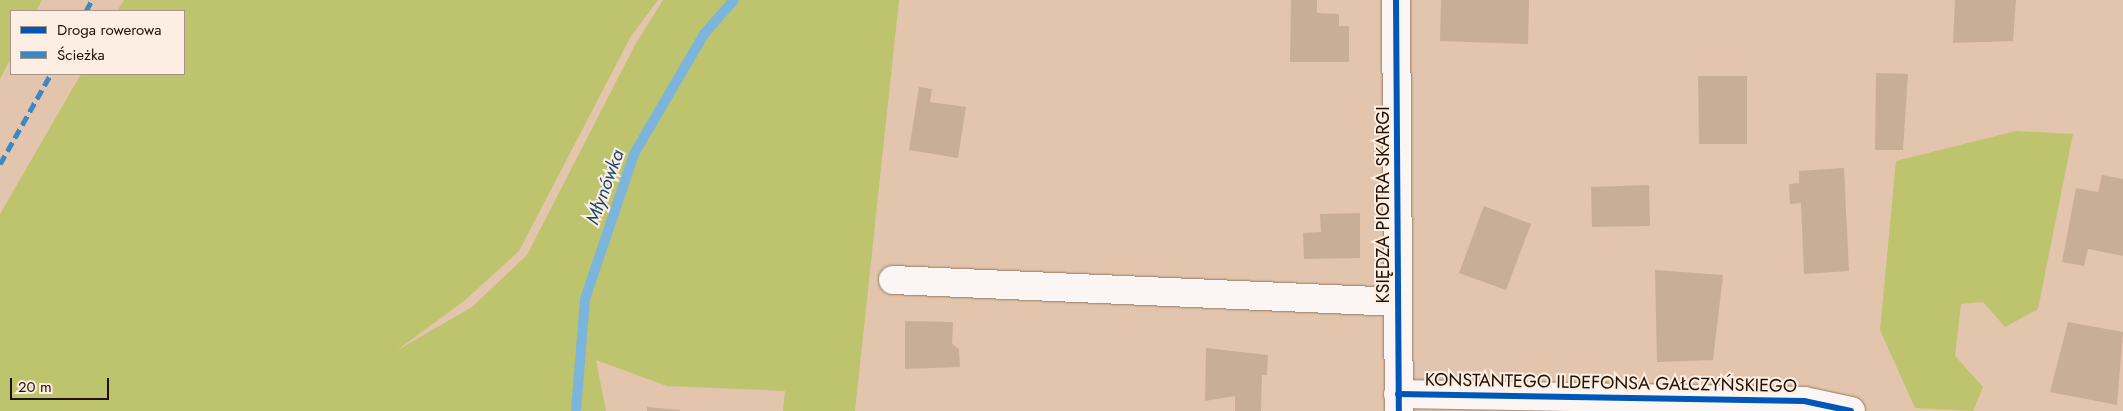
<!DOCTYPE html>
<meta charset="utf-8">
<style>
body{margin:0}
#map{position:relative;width:2123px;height:411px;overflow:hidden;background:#e2c5ac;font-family:Jost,sans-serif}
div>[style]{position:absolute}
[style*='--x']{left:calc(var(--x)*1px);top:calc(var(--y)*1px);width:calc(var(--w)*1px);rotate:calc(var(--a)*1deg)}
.green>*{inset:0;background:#bec36e}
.stream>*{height:10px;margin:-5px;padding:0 5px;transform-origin:5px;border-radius:5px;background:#7bb5dc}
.building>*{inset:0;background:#c8ae97}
.roads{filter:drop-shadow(0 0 1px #927c68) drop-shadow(0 0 1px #927c68)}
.minor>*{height:28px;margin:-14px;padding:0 14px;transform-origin:14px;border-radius:14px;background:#fbf6f3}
.quiet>*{height:5px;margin-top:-2.5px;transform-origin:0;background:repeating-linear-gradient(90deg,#398ac4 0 10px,transparent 0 15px)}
.cycleway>*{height:6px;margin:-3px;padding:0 3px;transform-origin:3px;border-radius:3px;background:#0057b8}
span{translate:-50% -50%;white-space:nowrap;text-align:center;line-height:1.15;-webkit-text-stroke:4px #fceee2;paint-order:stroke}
.street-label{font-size:18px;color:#221000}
.water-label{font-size:19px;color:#184a6c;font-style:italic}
.legend{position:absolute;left:10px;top:10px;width:175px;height:65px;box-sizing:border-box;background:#fceee2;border:1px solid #a59588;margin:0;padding:6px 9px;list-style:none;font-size:15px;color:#221000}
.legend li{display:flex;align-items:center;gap:10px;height:25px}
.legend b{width:25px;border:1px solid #a59588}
.scale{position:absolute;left:10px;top:378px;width:99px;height:22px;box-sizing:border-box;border:2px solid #221000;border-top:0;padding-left:6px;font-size:15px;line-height:18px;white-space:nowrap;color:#221000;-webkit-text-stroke:4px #fceee2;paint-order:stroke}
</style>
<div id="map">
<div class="green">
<div style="clip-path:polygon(0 0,42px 0,36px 11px,11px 11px,11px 58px,0 79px)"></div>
<div style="clip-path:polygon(124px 0,658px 0,631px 36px,519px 251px,464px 301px,396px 351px,472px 307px,527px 255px,635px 45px,663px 0,899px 0,855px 411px,783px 411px,785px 391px,667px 386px,596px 360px,606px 411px,0 411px,0 214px,81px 74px,184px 74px,184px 11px,117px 11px)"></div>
<div style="clip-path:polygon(2016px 131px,2073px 134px,2038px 309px,2005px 327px,1983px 302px,1961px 304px,1955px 356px,1983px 387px,1973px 411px,1915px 408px,1880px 330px,1896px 161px)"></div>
</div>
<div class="stream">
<div style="--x:576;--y:411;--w:112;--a:-85.4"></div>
<div style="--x:585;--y:299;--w:153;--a:-71.3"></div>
<div style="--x:634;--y:154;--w:139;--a:-59.7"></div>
<div style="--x:704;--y:34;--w:45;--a:-48.6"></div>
</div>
<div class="building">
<div style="clip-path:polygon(1291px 0,1317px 0,1317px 13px,1339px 14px,1339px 26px,1349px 26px,1349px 62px,1290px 62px)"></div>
<div style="clip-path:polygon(1441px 0,1529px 0,1528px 44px,1440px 41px)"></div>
<div style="clip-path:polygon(1955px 0,2016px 0,2013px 41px,1953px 43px)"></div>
<div style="clip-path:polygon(1876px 73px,1908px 74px,1903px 150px,1875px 150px)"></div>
<div style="clip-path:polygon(1698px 76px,1747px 76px,1747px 144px,1699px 144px)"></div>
<div style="clip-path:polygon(919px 87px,932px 89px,930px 102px,966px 107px,958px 158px,909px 150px)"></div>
<div style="clip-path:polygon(1844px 168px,1849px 271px,1804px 274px,1801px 203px,1790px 204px,1789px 184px,1799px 183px,1799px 171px)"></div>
<div style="clip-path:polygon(2102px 175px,2123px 179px,2123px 256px,2088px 249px,2084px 266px,2062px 262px,2076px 188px,2098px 192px)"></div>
<div style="clip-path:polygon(1649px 185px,1650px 226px,1592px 227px,1591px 187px)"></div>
<div style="clip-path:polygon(1484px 206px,1531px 224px,1506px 290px,1459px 273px)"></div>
<div style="clip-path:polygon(1360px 213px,1360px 258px,1304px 259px,1303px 233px,1321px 232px,1320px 214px)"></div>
<div style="clip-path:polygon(1655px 270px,1723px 275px,1713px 360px,1657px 362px)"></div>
<div style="clip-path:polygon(905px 321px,953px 322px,952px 344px,959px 349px,960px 367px,905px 369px)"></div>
<div style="clip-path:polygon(2068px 322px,2123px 332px,2117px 405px,2050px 392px)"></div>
<div style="clip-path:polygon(1206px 348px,1268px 355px,1267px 375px,1262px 375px,1261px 411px,1235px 411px,1235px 396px,1205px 401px)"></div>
<div style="clip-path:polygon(647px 407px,680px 410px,680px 411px,647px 411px)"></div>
</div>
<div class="roads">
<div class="minor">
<div style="--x:1396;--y:0;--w:411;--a:89.6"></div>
<div style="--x:893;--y:280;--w:505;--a:2.49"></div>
<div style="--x:1398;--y:394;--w:406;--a:1"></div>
<div style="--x:1804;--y:401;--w:48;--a:12"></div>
</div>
</div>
<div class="quiet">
<div style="--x:86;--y:11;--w:13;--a:-61"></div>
<div style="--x:0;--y:164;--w:103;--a:-60.5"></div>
</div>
<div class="cycleway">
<div style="--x:1396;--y:0;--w:411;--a:89.6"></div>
<div style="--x:1398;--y:394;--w:406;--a:1"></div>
<div style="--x:1804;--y:401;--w:48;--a:12"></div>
</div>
<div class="street-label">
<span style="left:1383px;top:205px;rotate:-90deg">KSIĘDZA PIOTRA SKARGI</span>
<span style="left:1611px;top:383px;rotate:1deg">KONSTANTEGO ILDEFONSA GAŁCZYŃSKIEGO</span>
</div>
<div class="water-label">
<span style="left:605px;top:187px;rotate:-70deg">Młynówka</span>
</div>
<ul class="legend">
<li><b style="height:6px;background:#0057b8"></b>Droga rowerowa</li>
<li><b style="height:6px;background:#398ac4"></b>Ścieżka</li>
</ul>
<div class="scale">20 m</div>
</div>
